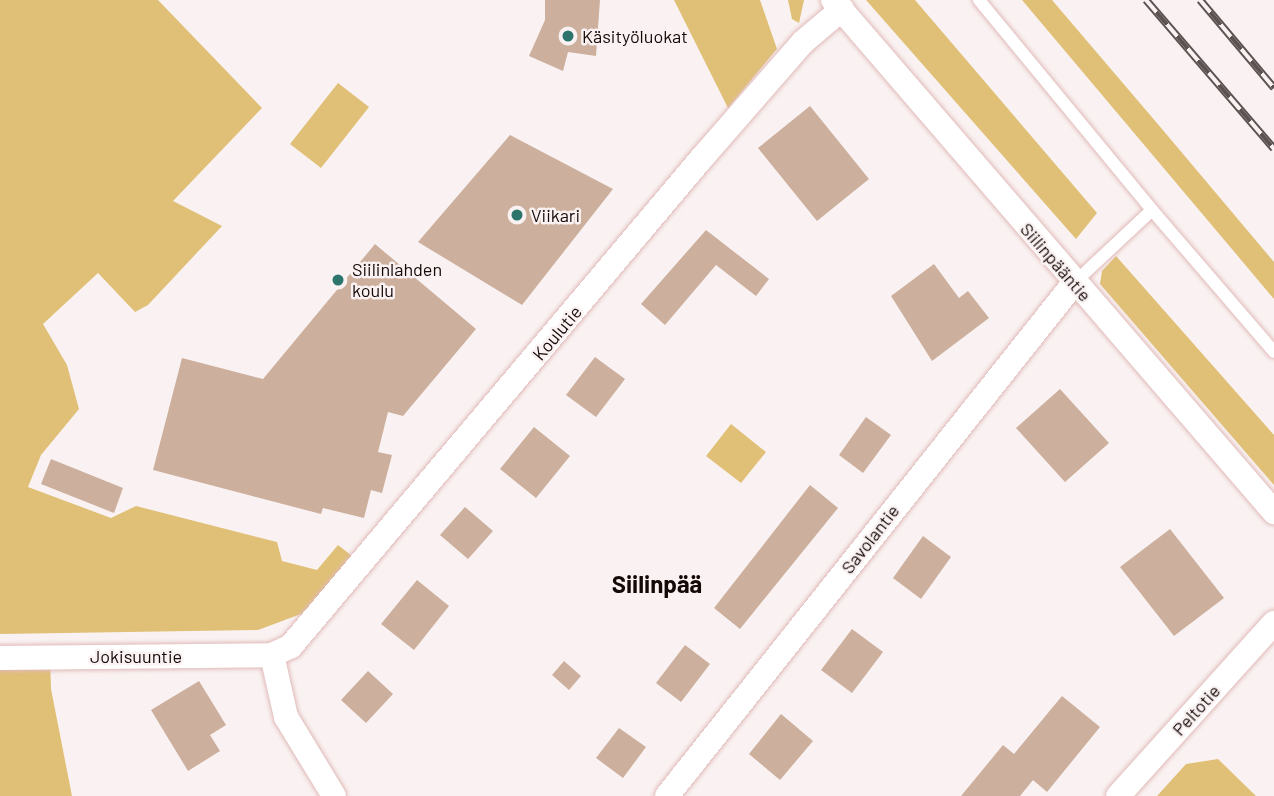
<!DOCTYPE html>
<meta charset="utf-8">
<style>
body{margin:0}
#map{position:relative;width:1274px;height:796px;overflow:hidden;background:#faf2f2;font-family:Barlow,sans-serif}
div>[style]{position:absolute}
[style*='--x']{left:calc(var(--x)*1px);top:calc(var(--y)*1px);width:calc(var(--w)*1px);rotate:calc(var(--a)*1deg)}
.green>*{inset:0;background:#e0c076}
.building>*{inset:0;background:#ccaf9c}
.roads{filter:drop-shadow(0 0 2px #e0bab9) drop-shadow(0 0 2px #e0bab9)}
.lane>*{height:12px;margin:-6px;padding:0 6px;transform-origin:6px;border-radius:6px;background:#fff}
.street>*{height:24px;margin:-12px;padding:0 12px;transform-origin:12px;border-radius:12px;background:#fff}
.rail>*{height:8px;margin-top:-4px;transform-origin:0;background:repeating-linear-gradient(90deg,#faf2f2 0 16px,#5d5252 0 32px);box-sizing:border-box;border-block:2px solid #5d5252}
.dots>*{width:19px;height:19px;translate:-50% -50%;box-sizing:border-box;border:4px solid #faf2f2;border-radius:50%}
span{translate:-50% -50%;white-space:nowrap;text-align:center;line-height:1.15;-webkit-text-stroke:5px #faf2f2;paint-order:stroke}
.poi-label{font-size:18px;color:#150908}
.left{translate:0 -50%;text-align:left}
.street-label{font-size:18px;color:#150908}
.district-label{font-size:24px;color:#150908;font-weight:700}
</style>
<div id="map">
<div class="green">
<div style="clip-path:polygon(0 0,158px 0,262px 108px,173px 201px,222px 226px,148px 305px,135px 312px,98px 273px,43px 324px,67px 365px,79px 409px,41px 455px,28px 487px,111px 518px,136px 506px,277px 542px,282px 561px,317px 570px,338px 545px,356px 559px,317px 608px,258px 630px,0 634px)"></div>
<div style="clip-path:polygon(674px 0,760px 0,777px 49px,728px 108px)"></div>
<div style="clip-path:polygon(788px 0,804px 0,799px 23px,792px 19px)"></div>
<div style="clip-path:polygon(866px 0,915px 0,1097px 213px,1076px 239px)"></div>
<div style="clip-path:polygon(1022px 0,1052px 0,1162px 129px,1274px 262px,1274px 299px)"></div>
<div style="clip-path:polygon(338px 83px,369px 107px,321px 168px,290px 144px)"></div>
<div style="clip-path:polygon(1116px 256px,1274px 435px,1274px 485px,1100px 284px,1102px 271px)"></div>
<div style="clip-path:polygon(731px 424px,766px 452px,741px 483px,706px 456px)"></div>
<div style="clip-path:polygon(50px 657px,51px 689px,72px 796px,0 796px,0 658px)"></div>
<div style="clip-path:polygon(1218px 759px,1256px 796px,1157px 796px,1186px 764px)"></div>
</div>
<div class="building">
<div style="clip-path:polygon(545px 0,600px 0,596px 56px,568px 52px,563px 71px,529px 56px,545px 20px)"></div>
<div style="clip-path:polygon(810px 106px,869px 179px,817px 221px,758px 148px)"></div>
<div style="clip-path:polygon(510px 135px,613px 189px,522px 305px,418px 242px)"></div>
<div style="clip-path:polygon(706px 230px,769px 279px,756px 296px,716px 265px,665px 325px,641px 304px)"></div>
<div style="clip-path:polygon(375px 244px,476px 329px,403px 416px,388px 412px,378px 452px,392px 455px,382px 493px,371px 490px,364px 518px,323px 508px,321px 514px,153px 470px,182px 358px,263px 379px)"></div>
<div style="clip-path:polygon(934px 264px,959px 298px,968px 291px,989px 318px,932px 361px,891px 296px)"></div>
<div style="clip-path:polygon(595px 357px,625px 379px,596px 417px,566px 395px)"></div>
<div style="clip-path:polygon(1060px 389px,1109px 443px,1065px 482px,1016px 428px)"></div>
<div style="clip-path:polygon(866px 417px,891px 435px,863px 473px,839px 455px)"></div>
<div style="clip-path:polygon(534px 427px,570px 456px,536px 498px,500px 469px)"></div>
<div style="clip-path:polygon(51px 459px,123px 488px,114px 513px,41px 484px)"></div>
<div style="clip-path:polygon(810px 485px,838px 508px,740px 629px,714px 608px)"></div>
<div style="clip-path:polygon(465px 507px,493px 531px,468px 559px,440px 535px)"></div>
<div style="clip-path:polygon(1170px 529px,1224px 598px,1174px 636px,1120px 567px)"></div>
<div style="clip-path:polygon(923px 536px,951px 557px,921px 599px,893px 578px)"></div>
<div style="clip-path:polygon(417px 580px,449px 606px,414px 650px,381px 624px)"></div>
<div style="clip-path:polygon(852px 629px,883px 652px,852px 693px,821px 670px)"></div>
<div style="clip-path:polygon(685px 645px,710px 664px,681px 702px,656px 683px)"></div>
<div style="clip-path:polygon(564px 661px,581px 676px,569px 690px,552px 675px)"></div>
<div style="clip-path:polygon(368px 671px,393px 694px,366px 723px,341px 700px)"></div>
<div style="clip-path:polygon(199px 681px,226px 725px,210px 735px,220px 751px,188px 771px,151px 710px)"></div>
<div style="clip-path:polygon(1062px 696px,1100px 727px,1047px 792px,1033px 780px,1020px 796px,961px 796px,1003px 745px,1014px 754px)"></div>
<div style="clip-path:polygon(781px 714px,813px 741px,780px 780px,749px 754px)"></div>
<div style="clip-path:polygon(619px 728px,646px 747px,623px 778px,596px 758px)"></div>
</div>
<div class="roads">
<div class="lane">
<div style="--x:979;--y:0;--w:272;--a:50.5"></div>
<div style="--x:1152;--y:210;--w:107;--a:136.9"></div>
<div style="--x:1152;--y:210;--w:187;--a:49.3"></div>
</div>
<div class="street">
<div style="--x:833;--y:0;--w:676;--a:49.26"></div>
<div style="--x:272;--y:655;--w:64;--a:77.3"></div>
<div style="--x:286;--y:717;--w:92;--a:58.7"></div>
<div style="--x:0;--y:658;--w:272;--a:-0.6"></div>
<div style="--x:272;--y:655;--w:21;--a:-25"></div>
<div style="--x:291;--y:646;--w:637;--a:-49.91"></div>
<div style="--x:701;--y:159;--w:155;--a:-48.9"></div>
<div style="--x:803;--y:42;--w:51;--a:-40.2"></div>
<div style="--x:667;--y:796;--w:655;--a:-51.57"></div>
<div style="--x:1118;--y:796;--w:233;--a:-48"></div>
</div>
</div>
<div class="rail">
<div style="--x:1146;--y:0;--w:196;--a:49.3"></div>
<div style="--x:1200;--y:0;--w:115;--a:49.9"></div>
</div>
<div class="dots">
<div style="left:568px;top:36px;background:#2c746c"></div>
<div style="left:517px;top:215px;background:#2c746c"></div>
<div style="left:338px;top:280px;background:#2c746c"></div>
</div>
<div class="poi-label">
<span class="left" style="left:582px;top:36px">Käsityöluokat</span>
<span class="left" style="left:531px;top:215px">Viikari</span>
<span class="left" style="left:352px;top:280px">Siilinlahden<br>koulu</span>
</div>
<div class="street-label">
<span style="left:1056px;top:262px;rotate:49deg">Siilinpääntie</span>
<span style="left:557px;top:333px;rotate:-50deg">Koulutie</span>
<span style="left:870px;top:539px;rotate:-52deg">Savolantie</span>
<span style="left:136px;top:656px">Jokisuuntie</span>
<span style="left:1196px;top:710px;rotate:-48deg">Peltotie</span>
</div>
<div class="district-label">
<span style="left:657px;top:584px">Siilinpää</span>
</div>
</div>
